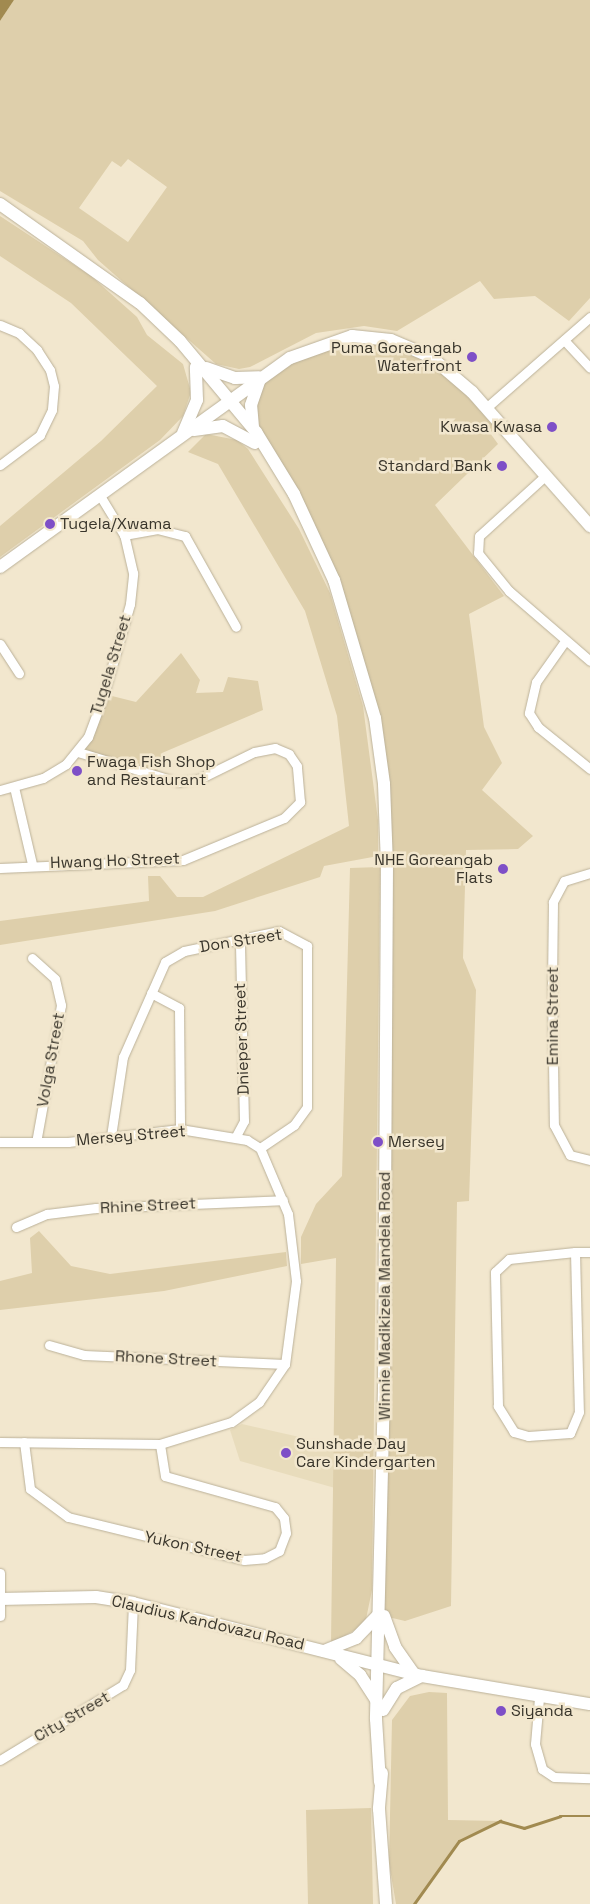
<!DOCTYPE html>
<style>
body{margin:0}
#map{position:relative;width:590px;height:1904px;overflow:hidden;background:#f2e7ce;font-family:"Space Grotesk",sans-serif}
div>[style]{position:absolute}
[style*='--x']{left:calc(var(--x)*1px);top:calc(var(--y)*1px);width:calc(var(--w)*1px);rotate:calc(var(--a)*1deg)}
.built>*{inset:0;background:#e8dcbc}
.green>*{inset:0;background:#decfab}
.water>*{inset:0;background:#a18a50}
.stream>*{height:2.5px;margin:-1.25px;padding:0 1.25px;transform-origin:1.25px;border-radius:1.25px;background:#a18a50}
.roads{filter:drop-shadow(0 0 1px #bbb199) drop-shadow(0 0 1px #bbb199)}
.street>*{height:9px;margin:-4.5px;padding:0 4.5px;transform-origin:4.5px;border-radius:4.5px;background:#fff}
.secondary>*{height:12px;margin:-6px;padding:0 6px;transform-origin:6px;border-radius:6px;background:#fff}
.dots>*{width:14px;height:14px;translate:-50% -50%;box-sizing:border-box;border:2px solid #f2e7ce;border-radius:50%}
span{translate:-50% -50%;white-space:nowrap;text-align:center;line-height:1.15;-webkit-text-stroke:5px #f2e7ce;paint-order:stroke}
.poi-label{font-size:16px;color:#39352b}
.right{translate:-100% -50%;text-align:right}
.left{translate:0 -50%;text-align:left}
.street-label{font-size:16px;color:#39352b}
</style>
<div id="map">
<div class="built">
<div style="clip-path:polygon(242px 1424px,335px 1445px,335px 1488px,240px 1461px,230px 1430px)"></div>
</div>
<div class="green">
<div style="clip-path:polygon(evenodd,14px 0,590px 0,590px 298px,569px 321px,535px 296px,494px 299px,480px 281px,397px 331px,364px 326px,316px 333px,250px 367px,239px 369px,216px 364px,98px 260px,83px 241px,0 191px,0 21px,14px 0,128px 159px,167px 187px,128px 242px,79px 208px,112px 161px,121px 167px,128px 159px)"></div>
<div style="clip-path:polygon(0 216px,91px 276px,137px 317px,147px 335px,183px 364px,191px 392px,183px 416px,160px 440px,0 557px,0 526px,101px 441px,157px 386px,71px 303px,0 256px)"></div>
<div style="clip-path:polygon(352px 336px,431px 357px,499px 424px,490px 433px,498px 444px,435px 505px,504px 596px,469px 614px,484px 727px,502px 763px,482px 790px,533px 836px,518px 849px,466px 850px,463px 958px,476px 990px,469px 1201px,457px 1202px,451px 1606px,405px 1621px,384px 1616px,384px 784px,346px 612px,251px 416px,262px 377px)"></div>
<div style="clip-path:polygon(206px 434px,237px 440px,248px 449px,299px 529px,330px 593px,363px 706px,378px 820px,378px 856px,324px 866px,320px 877px,215px 911px,0 945px,0 921px,149px 901px,148px 876px,160px 876px,177px 897px,203px 897px,349px 826px,337px 716px,305px 611px,218px 464px,188px 452px)"></div>
<div style="clip-path:polygon(181px 653px,200px 680px,196px 693px,223px 692px,228px 677px,258px 681px,263px 710px,162px 753px,156px 777px,78px 752px,104px 694px,136px 702px)"></div>
<div style="clip-path:polygon(380px 867px,372px 1590px,365px 1624px,331px 1644px,336px 1258px,301px 1264px,301px 1237px,316px 1204px,342px 1176px,350px 868px)"></div>
<div style="clip-path:polygon(39px 1231px,71px 1266px,110px 1274px,286px 1252px,287px 1266px,164px 1291px,0 1310px,0 1281px,32px 1273px,30px 1238px)"></div>
<div style="clip-path:polygon(429px 1692px,447px 1693px,448px 1820px,500px 1821px,459px 1841px,414px 1904px,396px 1904px,389px 1863px,392px 1720px,410px 1696px)"></div>
<div style="clip-path:polygon(371px 1808px,373px 1904px,308px 1904px,306px 1810px)"></div>
</div>
<div class="water">
<div style="clip-path:polygon(0 0,14px 0,0 21px)"></div>
</div>
<div class="stream">
<div style="--x:414;--y:1904;--w:77;--a:-54.5"></div>
<div style="--x:459;--y:1841;--w:46;--a:-26"></div>
<div style="--x:500;--y:1821;--w:25;--a:16"></div>
<div style="--x:524;--y:1828;--w:38;--a:-18"></div>
<div style="--x:560;--y:1816;--w:30;--a:0"></div>
</div>
<div class="roads">
<div class="street">
<div style="--x:0;--y:325;--w:21;--a:23"></div>
<div style="--x:19;--y:333;--w:25;--a:43"></div>
<div style="--x:37;--y:350;--w:24;--a:57"></div>
<div style="--x:50;--y:370;--w:16;--a:76"></div>
<div style="--x:54;--y:386;--w:24;--a:95"></div>
<div style="--x:52;--y:410;--w:28;--a:116"></div>
<div style="--x:40;--y:435;--w:50;--a:143.1"></div>
<div style="--x:564;--y:340;--w:38;--a:47"></div>
<div style="--x:486;--y:408;--w:138;--a:-41.2"></div>
<div style="--x:545;--y:476;--w:89;--a:137.7"></div>
<div style="--x:479;--y:536;--w:17;--a:93"></div>
<div style="--x:478;--y:553;--w:49;--a:50.8"></div>
<div style="--x:509;--y:591;--w:107;--a:40.8"></div>
<div style="--x:124;--y:535;--w:34;--a:-10"></div>
<div style="--x:157;--y:529;--w:29;--a:14"></div>
<div style="--x:185;--y:536;--w:104;--a:60.7"></div>
<div style="--x:565;--y:641;--w:50;--a:125.3"></div>
<div style="--x:536;--y:682;--w:32;--a:103"></div>
<div style="--x:529;--y:713;--w:17;--a:57"></div>
<div style="--x:538;--y:727;--w:67;--a:38.9"></div>
<div style="--x:0;--y:644;--w:35;--a:57"></div>
<div style="--x:14;--y:787;--w:79;--a:76.8"></div>
<div style="--x:0;--y:790;--w:45;--a:-15.6"></div>
<div style="--x:43;--y:778;--w:27;--a:-31"></div>
<div style="--x:66;--y:764;--w:35;--a:-51"></div>
<div style="--x:88;--y:737;--w:46;--a:-69.6"></div>
<div style="--x:104;--y:694;--w:94;--a:-73.9"></div>
<div style="--x:130;--y:604;--w:31;--a:-84"></div>
<div style="--x:133;--y:573;--w:39;--a:-103"></div>
<div style="--x:124;--y:535;--w:48;--a:-121.4"></div>
<div style="--x:0;--y:868;--w:183;--a:-2.5"></div>
<div style="--x:183;--y:860;--w:109;--a:-22.6"></div>
<div style="--x:284;--y:818;--w:23;--a:-45"></div>
<div style="--x:300;--y:802;--w:36;--a:-95"></div>
<div style="--x:297;--y:766;--w:14;--a:-124"></div>
<div style="--x:289;--y:754;--w:15;--a:-157"></div>
<div style="--x:275;--y:748;--w:21;--a:169"></div>
<div style="--x:254;--y:752;--w:61;--a:153.9"></div>
<div style="--x:199;--y:779;--w:21;--a:172"></div>
<div style="--x:178;--y:782;--w:104;--a:-163.3"></div>
<div style="--x:590;--y:873;--w:27;--a:163"></div>
<div style="--x:564;--y:881;--w:24;--a:118"></div>
<div style="--x:553;--y:902;--w:86;--a:90.7"></div>
<div style="--x:552;--y:988;--w:137;--a:89.2"></div>
<div style="--x:554;--y:1125;--w:34;--a:62"></div>
<div style="--x:570;--y:1155;--w:21;--a:14"></div>
<div style="--x:32;--y:958;--w:31;--a:42"></div>
<div style="--x:55;--y:979;--w:27;--a:77"></div>
<div style="--x:61;--y:1005;--w:139;--a:100.3"></div>
<div style="--x:151;--y:993;--w:32;--a:28"></div>
<div style="--x:179;--y:1008;--w:121;--a:89.5"></div>
<div style="--x:111;--y:1136;--w:80;--a:-81.4"></div>
<div style="--x:123;--y:1057;--w:104;--a:-66.1"></div>
<div style="--x:165;--y:962;--w:22;--a:-30"></div>
<div style="--x:184;--y:951;--w:97;--a:-11.9"></div>
<div style="--x:279;--y:931;--w:32;--a:28"></div>
<div style="--x:307;--y:946;--w:161;--a:90"></div>
<div style="--x:307;--y:1107;--w:22;--a:126"></div>
<div style="--x:294;--y:1125;--w:41;--a:145.9"></div>
<div style="--x:236;--y:1136;--w:17;--a:-62"></div>
<div style="--x:244;--y:1121;--w:181;--a:-91.3"></div>
<div style="--x:0;--y:1142;--w:68;--a:0"></div>
<div style="--x:68;--y:1142;--w:113;--a:-6.6"></div>
<div style="--x:180;--y:1129;--w:68;--a:9.3"></div>
<div style="--x:247;--y:1140;--w:15;--a:32"></div>
<div style="--x:260;--y:1148;--w:72;--a:67"></div>
<div style="--x:288;--y:1214;--w:67;--a:83.2"></div>
<div style="--x:296;--y:1281;--w:84;--a:97.5"></div>
<div style="--x:285;--y:1364;--w:46;--a:124.4"></div>
<div style="--x:259;--y:1402;--w:34;--a:144"></div>
<div style="--x:231;--y:1422;--w:74;--a:162.8"></div>
<div style="--x:160;--y:1444;--w:160;--a:-179.3"></div>
<div style="--x:16;--y:1227;--w:34;--a:-23"></div>
<div style="--x:47;--y:1214;--w:49;--a:-7"></div>
<div style="--x:96;--y:1208;--w:187;--a:-2.4"></div>
<div style="--x:575;--y:1252;--w:160;--a:88.6"></div>
<div style="--x:579;--y:1412;--w:23;--a:113"></div>
<div style="--x:570;--y:1433;--w:42;--a:175.9"></div>
<div style="--x:528;--y:1436;--w:15;--a:-164"></div>
<div style="--x:514;--y:1432;--w:31;--a:-122"></div>
<div style="--x:498;--y:1406;--w:134;--a:-91.3"></div>
<div style="--x:495;--y:1272;--w:19;--a:-43"></div>
<div style="--x:509;--y:1259;--w:66;--a:-6.1"></div>
<div style="--x:575;--y:1252;--w:15;--a:0"></div>
<div style="--x:49;--y:1345;--w:36;--a:16"></div>
<div style="--x:84;--y:1355;--w:201;--a:2.6"></div>
<div style="--x:24;--y:1442;--w:47;--a:82.7"></div>
<div style="--x:30;--y:1489;--w:47;--a:36.4"></div>
<div style="--x:68;--y:1517;--w:181;--a:13.7"></div>
<div style="--x:244;--y:1560;--w:21;--a:-5"></div>
<div style="--x:265;--y:1558;--w:16;--a:-27"></div>
<div style="--x:279;--y:1551;--w:19;--a:-69"></div>
<div style="--x:286;--y:1533;--w:15;--a:-98"></div>
<div style="--x:284;--y:1518;--w:14;--a:-129"></div>
<div style="--x:275;--y:1507;--w:114;--a:-164.3"></div>
<div style="--x:165;--y:1476;--w:32;--a:-99"></div>
<div style="--x:0;--y:1573;--w:43;--a:90"></div>
<div style="--x:539;--y:1698;--w:46;--a:95"></div>
<div style="--x:535;--y:1744;--w:26;--a:74"></div>
<div style="--x:542;--y:1769;--w:14;--a:34"></div>
<div style="--x:554;--y:1777;--w:36;--a:2"></div>
<div style="--x:0;--y:1760;--w:144;--a:-31.4"></div>
<div style="--x:123;--y:1685;--w:17;--a:-65"></div>
<div style="--x:130;--y:1670;--w:67;--a:-87.4"></div>
</div>
<div class="secondary">
<div style="--x:0;--y:204;--w:171;--a:35.3"></div>
<div style="--x:140;--y:303;--w:55;--a:43.5"></div>
<div style="--x:180;--y:341;--w:119;--a:50.1"></div>
<div style="--x:256;--y:432;--w:73;--a:58.5"></div>
<div style="--x:294;--y:494;--w:95;--a:65.1"></div>
<div style="--x:334;--y:580;--w:144;--a:73.5"></div>
<div style="--x:375;--y:718;--w:67;--a:82.2"></div>
<div style="--x:384;--y:784;--w:81;--a:87.9"></div>
<div style="--x:387;--y:865;--w:523;--a:90.33"></div>
<div style="--x:384;--y:1388;--w:331;--a:91.4"></div>
<div style="--x:376;--y:1719;--w:63;--a:86.4"></div>
<div style="--x:206;--y:368;--w:31;--a:19"></div>
<div style="--x:235;--y:378;--w:24;--a:-2"></div>
<div style="--x:253;--y:427;--w:22;--a:-95"></div>
<div style="--x:251;--y:405;--w:28;--a:-71"></div>
<div style="--x:194;--y:430;--w:29;--a:-8"></div>
<div style="--x:223;--y:426;--w:36;--a:28"></div>
<div style="--x:183;--y:433;--w:36;--a:-67"></div>
<div style="--x:197;--y:400;--w:33;--a:-92"></div>
<div style="--x:0;--y:567;--w:357;--a:-35.8"></div>
<div style="--x:290;--y:358;--w:66;--a:-19.5"></div>
<div style="--x:352;--y:336;--w:39;--a:6"></div>
<div style="--x:391;--y:340;--w:43;--a:23"></div>
<div style="--x:431;--y:357;--w:54;--a:40.5"></div>
<div style="--x:472;--y:392;--w:179;--a:48.6"></div>
<div style="--x:0;--y:1599;--w:96;--a:-1.2"></div>
<div style="--x:96;--y:1597;--w:37;--a:9"></div>
<div style="--x:133;--y:1603;--w:298;--a:14.2"></div>
<div style="--x:422;--y:1676;--w:170;--a:9.5"></div>
<div style="--x:384;--y:1616;--w:33;--a:70"></div>
<div style="--x:395;--y:1647;--w:33;--a:55"></div>
<div style="--x:324;--y:1651;--w:35;--a:-22"></div>
<div style="--x:356;--y:1638;--w:32;--a:-46"></div>
<div style="--x:341;--y:1659;--w:25;--a:40"></div>
<div style="--x:360;--y:1675;--w:30;--a:57"></div>
<div style="--x:383;--y:1710;--w:26;--a:-58"></div>
<div style="--x:397;--y:1688;--w:28;--a:-26"></div>
<div style="--x:382;--y:1773;--w:36;--a:95"></div>
<div style="--x:379;--y:1809;--w:95;--a:85.8"></div>
</div>
</div>
<div class="dots">
<div style="left:472px;top:357px;background:#7e4fc7"></div>
<div style="left:552px;top:427px;background:#7e4fc7"></div>
<div style="left:502px;top:466px;background:#7e4fc7"></div>
<div style="left:50px;top:524px;background:#7e4fc7"></div>
<div style="left:77px;top:771px;background:#7e4fc7"></div>
<div style="left:503px;top:869px;background:#7e4fc7"></div>
<div style="left:378px;top:1142px;background:#7e4fc7"></div>
<div style="left:286px;top:1453px;background:#7e4fc7"></div>
<div style="left:501px;top:1711px;background:#7e4fc7"></div>
</div>
<div class="poi-label">
<span class="right" style="left:462px;top:357px">Puma Goreangab<br>Waterfront</span>
<span class="right" style="left:542px;top:427px">Kwasa Kwasa</span>
<span class="right" style="left:492px;top:466px">Standard Bank</span>
<span class="left" style="left:60px;top:524px">Tugela/Xwama</span>
<span class="left" style="left:87px;top:771px">Fwaga Fish Shop<br>and Restaurant</span>
<span class="right" style="left:493px;top:869px">NHE Goreangab<br>Flats</span>
<span class="left" style="left:388px;top:1142px">Mersey</span>
<span class="left" style="left:296px;top:1453px">Sunshade Day<br>Care Kindergarten</span>
<span class="left" style="left:511px;top:1711px">Siyanda</span>
</div>
<div class="street-label">
<span style="left:111px;top:665px;rotate:-73deg">Tugela Street</span>
<span style="left:115px;top:861px;rotate:-2deg">Hwang Ho Street</span>
<span style="left:241px;top:941px;rotate:-9deg">Don Street</span>
<span style="left:553px;top:1016px;rotate:-90deg">Emina Street</span>
<span style="left:242px;top:1039px;rotate:-92deg">Dnieper Street</span>
<span style="left:51px;top:1060px;rotate:-80deg">Volga Street</span>
<span style="left:131px;top:1136px;rotate:-5deg">Mersey Street</span>
<span style="left:148px;top:1206px;rotate:-3deg">Rhine Street</span>
<span style="left:385px;top:1296px;rotate:-90deg">Winnie Madikizela Mandela Road</span>
<span style="left:166px;top:1359px;rotate:3deg">Rhone Street</span>
<span style="left:193px;top:1547px;rotate:12deg">Yukon Street</span>
<span style="left:208px;top:1623px;rotate:13deg">Claudius Kandovazu Road</span>
<span style="left:72px;top:1717px;rotate:-30deg">City Street</span>
</div>
</div>
